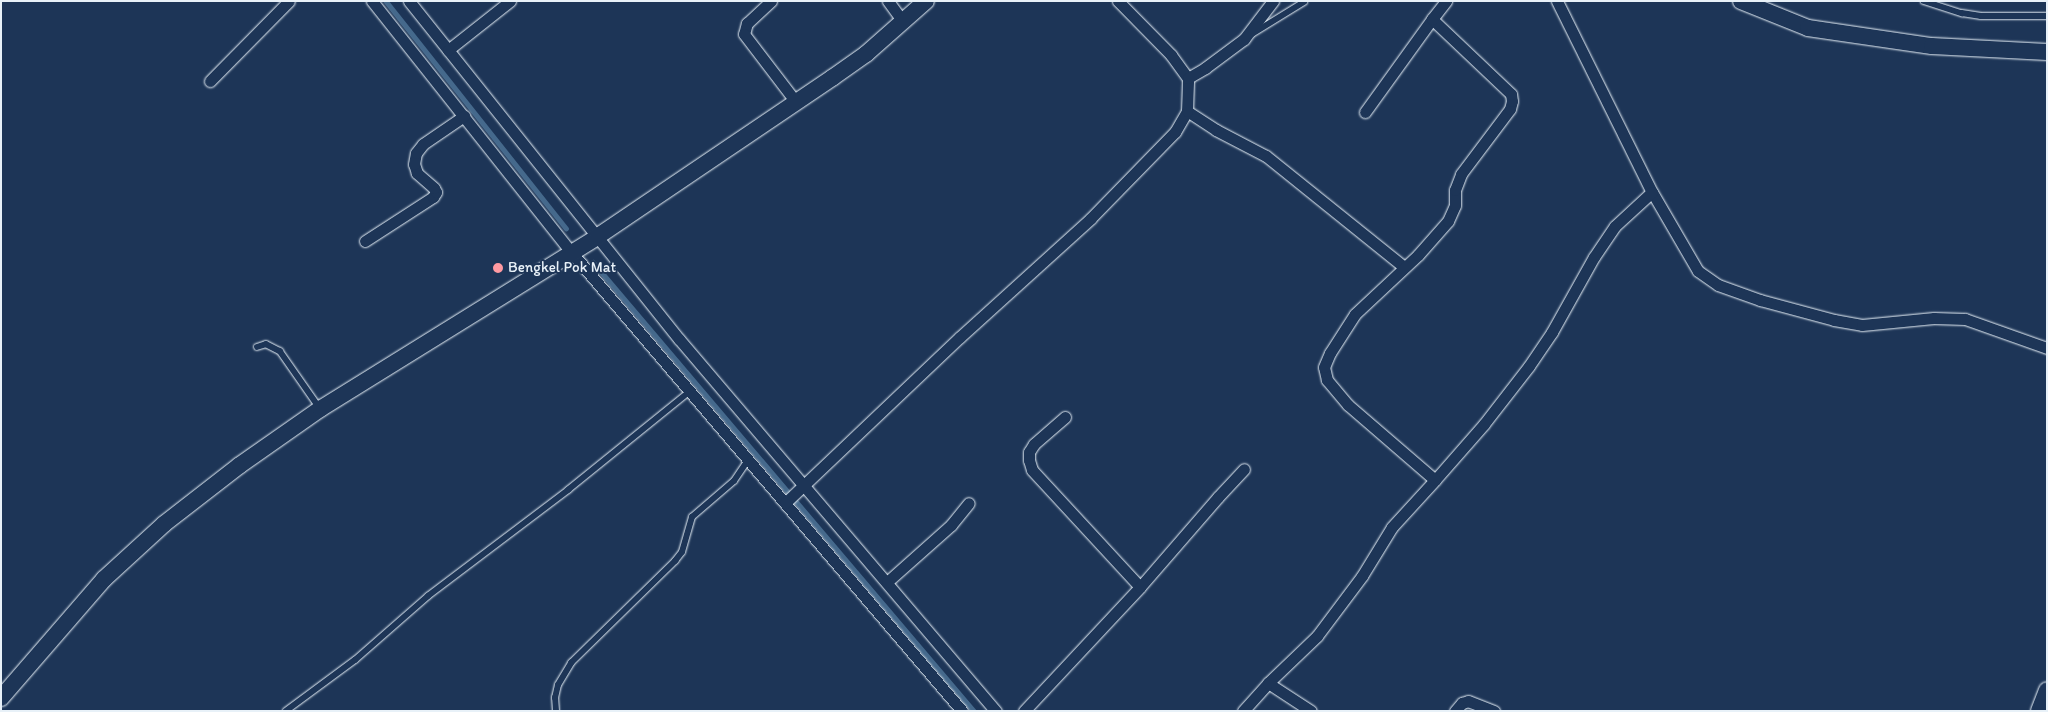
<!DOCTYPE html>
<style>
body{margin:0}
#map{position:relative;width:2048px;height:712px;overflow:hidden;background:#1d3557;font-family:Itim,sans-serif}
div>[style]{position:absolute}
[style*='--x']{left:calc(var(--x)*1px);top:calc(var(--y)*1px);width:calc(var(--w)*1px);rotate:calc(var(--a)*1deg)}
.stream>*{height:4.5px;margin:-2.25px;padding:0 2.25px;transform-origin:2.25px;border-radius:2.25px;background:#45698c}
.roads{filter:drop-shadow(0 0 1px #e8f1f8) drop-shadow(0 0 1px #e8f1f8)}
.lane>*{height:5.5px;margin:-2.75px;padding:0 2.75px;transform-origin:2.75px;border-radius:2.75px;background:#1d3557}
.street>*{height:11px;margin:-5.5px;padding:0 5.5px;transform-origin:5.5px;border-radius:5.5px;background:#1d3557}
.secondary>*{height:16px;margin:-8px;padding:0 8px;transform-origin:8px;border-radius:8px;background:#1d3557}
.dots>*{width:14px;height:14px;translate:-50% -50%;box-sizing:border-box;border:2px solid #1d3557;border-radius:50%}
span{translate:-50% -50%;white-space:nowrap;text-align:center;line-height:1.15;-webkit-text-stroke:4px #1d3557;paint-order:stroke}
.poi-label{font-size:15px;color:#e8f1f8}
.left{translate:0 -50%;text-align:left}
.frame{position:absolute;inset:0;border:2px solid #e8f1f8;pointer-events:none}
</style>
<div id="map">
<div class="stream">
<div style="--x:386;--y:1;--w:290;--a:51.6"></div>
<div style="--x:593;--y:262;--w:589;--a:49.68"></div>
</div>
<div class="roads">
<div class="lane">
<div style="--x:1924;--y:1;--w:40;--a:18"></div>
<div style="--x:1962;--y:13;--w:19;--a:9"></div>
<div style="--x:1981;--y:16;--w:66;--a:0"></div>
<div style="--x:1252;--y:34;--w:61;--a:-31.6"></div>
<div style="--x:257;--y:347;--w:9;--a:-18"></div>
<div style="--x:266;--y:344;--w:16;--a:27"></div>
<div style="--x:280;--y:351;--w:68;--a:55.1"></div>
<div style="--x:286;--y:711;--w:86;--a:-36.5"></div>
<div style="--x:355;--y:660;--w:97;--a:-41.2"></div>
<div style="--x:428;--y:596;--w:176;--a:-37.1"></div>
<div style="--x:568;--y:490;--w:156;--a:-39"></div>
<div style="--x:556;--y:711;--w:13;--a:-94"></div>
<div style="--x:555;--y:698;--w:13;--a:-77"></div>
<div style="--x:558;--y:685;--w:26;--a:-59"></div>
<div style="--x:571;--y:663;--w:146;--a:-44.4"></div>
<div style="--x:675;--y:561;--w:11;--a:-52"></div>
<div style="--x:682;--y:552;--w:36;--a:-74"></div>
<div style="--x:692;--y:517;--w:55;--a:-40.6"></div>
<div style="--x:734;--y:481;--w:25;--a:-56"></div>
</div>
<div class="street">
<div style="--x:372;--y:1;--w:322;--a:51.6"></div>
<div style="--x:572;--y:253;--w:602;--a:49.58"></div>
<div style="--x:409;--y:1;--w:433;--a:51.4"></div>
<div style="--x:679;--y:339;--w:489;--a:49.6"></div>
<div style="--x:771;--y:1;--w:33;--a:137"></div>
<div style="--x:747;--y:23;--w:11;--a:105"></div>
<div style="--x:744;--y:34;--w:86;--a:52.6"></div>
<div style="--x:888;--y:1;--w:26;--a:54"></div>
<div style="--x:1118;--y:1;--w:76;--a:45.5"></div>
<div style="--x:1171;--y:55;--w:29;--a:54"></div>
<div style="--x:1557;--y:1;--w:213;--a:63.6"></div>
<div style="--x:1652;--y:192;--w:91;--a:59.8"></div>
<div style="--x:1698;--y:271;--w:24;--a:35"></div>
<div style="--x:1718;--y:285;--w:45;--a:19.7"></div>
<div style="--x:1760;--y:300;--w:77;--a:15.1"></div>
<div style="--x:1834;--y:320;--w:28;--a:10"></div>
<div style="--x:1862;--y:325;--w:72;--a:-5.6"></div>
<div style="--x:1934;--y:318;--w:31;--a:2"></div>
<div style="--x:1965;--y:319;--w:87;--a:19.5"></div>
<div style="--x:448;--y:50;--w:79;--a:-38.3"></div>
<div style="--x:210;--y:81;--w:112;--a:-45.4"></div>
<div style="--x:1187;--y:111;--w:35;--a:33"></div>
<div style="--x:1216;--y:130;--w:56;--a:27.5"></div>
<div style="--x:1266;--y:156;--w:177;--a:38.8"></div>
<div style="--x:1365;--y:112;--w:115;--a:-54.2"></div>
<div style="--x:365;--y:241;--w:81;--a:-32.9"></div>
<div style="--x:433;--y:197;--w:6;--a:-59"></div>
<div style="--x:436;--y:192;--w:4;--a:-117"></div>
<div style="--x:434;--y:188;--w:23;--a:-139"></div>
<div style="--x:417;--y:173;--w:9;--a:-108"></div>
<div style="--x:414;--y:164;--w:11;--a:-80"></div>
<div style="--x:416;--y:153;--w:11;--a:-52"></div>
<div style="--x:423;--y:144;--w:50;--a:-34.3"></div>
<div style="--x:1065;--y:417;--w:41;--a:138.9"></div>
<div style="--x:1034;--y:444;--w:9;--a:122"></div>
<div style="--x:1029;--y:452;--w:8;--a:90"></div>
<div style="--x:1029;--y:460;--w:10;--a:73"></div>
<div style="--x:1032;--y:470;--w:159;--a:47.3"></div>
<div style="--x:1435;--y:480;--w:74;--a:-48.8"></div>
<div style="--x:1484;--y:424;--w:73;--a:-52.2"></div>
<div style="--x:1529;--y:366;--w:41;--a:-55.9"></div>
<div style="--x:1552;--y:332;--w:86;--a:-60.8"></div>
<div style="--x:1594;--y:257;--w:37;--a:-56"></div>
<div style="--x:1615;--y:226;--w:50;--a:-42.6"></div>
<div style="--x:785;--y:503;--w:241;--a:-43.5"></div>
<div style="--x:960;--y:337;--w:176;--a:-42.2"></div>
<div style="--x:1090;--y:219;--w:122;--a:-45.7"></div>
<div style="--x:1175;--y:132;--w:24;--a:-60"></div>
<div style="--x:1187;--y:111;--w:33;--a:-88"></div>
<div style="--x:1188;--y:78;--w:20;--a:-30"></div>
<div style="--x:1205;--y:68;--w:49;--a:-36.6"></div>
<div style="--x:1244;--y:39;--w:48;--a:-52.7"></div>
<div style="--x:887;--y:582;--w:86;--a:-41.7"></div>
<div style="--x:951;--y:525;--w:28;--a:-51"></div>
<div style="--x:1268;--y:683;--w:51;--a:33.1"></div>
<div style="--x:1024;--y:711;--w:170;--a:-46.9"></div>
<div style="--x:1140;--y:587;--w:119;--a:-49.1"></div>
<div style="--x:1218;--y:497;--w:38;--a:-47"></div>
<div style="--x:1243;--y:711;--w:38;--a:-48"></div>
<div style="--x:1268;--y:683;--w:68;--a:-43.8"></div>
<div style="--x:1317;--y:636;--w:75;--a:-53.1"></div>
<div style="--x:1362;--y:576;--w:57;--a:-58.5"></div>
<div style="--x:1392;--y:527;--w:64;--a:-47.5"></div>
<div style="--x:1435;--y:480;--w:115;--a:-139.2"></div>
<div style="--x:1348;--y:405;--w:33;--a:-130"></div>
<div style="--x:1327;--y:380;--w:13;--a:-103"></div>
<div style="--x:1324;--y:367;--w:15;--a:-67"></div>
<div style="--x:1330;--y:353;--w:46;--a:-57.3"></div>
<div style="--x:1355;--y:314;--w:86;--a:-43.1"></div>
<div style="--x:1418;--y:255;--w:45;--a:-48.6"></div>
<div style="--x:1448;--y:221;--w:17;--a:-66"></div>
<div style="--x:1455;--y:205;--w:15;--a:-90"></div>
<div style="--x:1455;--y:190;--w:17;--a:-69"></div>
<div style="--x:1461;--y:174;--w:81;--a:-53"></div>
<div style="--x:1510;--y:109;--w:8;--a:-76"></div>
<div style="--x:1512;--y:101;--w:7;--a:-98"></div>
<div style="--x:1511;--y:94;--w:109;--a:-136.5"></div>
<div style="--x:1432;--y:19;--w:23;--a:-52"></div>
<div style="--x:1455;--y:711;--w:11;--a:-49"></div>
<div style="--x:1462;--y:703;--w:6;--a:-18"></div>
<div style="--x:1468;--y:701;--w:28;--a:21"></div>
</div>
<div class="secondary">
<div style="--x:1741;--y:1;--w:72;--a:21.9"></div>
<div style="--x:1808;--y:28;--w:125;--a:8.3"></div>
<div style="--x:1932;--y:46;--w:115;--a:3"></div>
<div style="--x:1;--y:698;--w:157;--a:-49.1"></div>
<div style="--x:104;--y:579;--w:81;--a:-42.5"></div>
<div style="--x:164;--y:524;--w:96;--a:-37.8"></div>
<div style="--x:240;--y:465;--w:98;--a:-35"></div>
<div style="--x:320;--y:409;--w:326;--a:-31.8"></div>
<div style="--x:597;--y:237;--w:284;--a:-34.1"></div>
<div style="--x:832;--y:78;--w:42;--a:-35.2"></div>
<div style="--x:866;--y:54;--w:80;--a:-41.5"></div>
<div style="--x:2039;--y:711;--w:22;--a:-69"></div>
</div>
</div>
<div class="dots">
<div style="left:498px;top:268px;background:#ff9aa2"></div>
</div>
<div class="poi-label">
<span class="left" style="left:508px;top:268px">Bengkel Pok Mat</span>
</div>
<div class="frame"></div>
</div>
